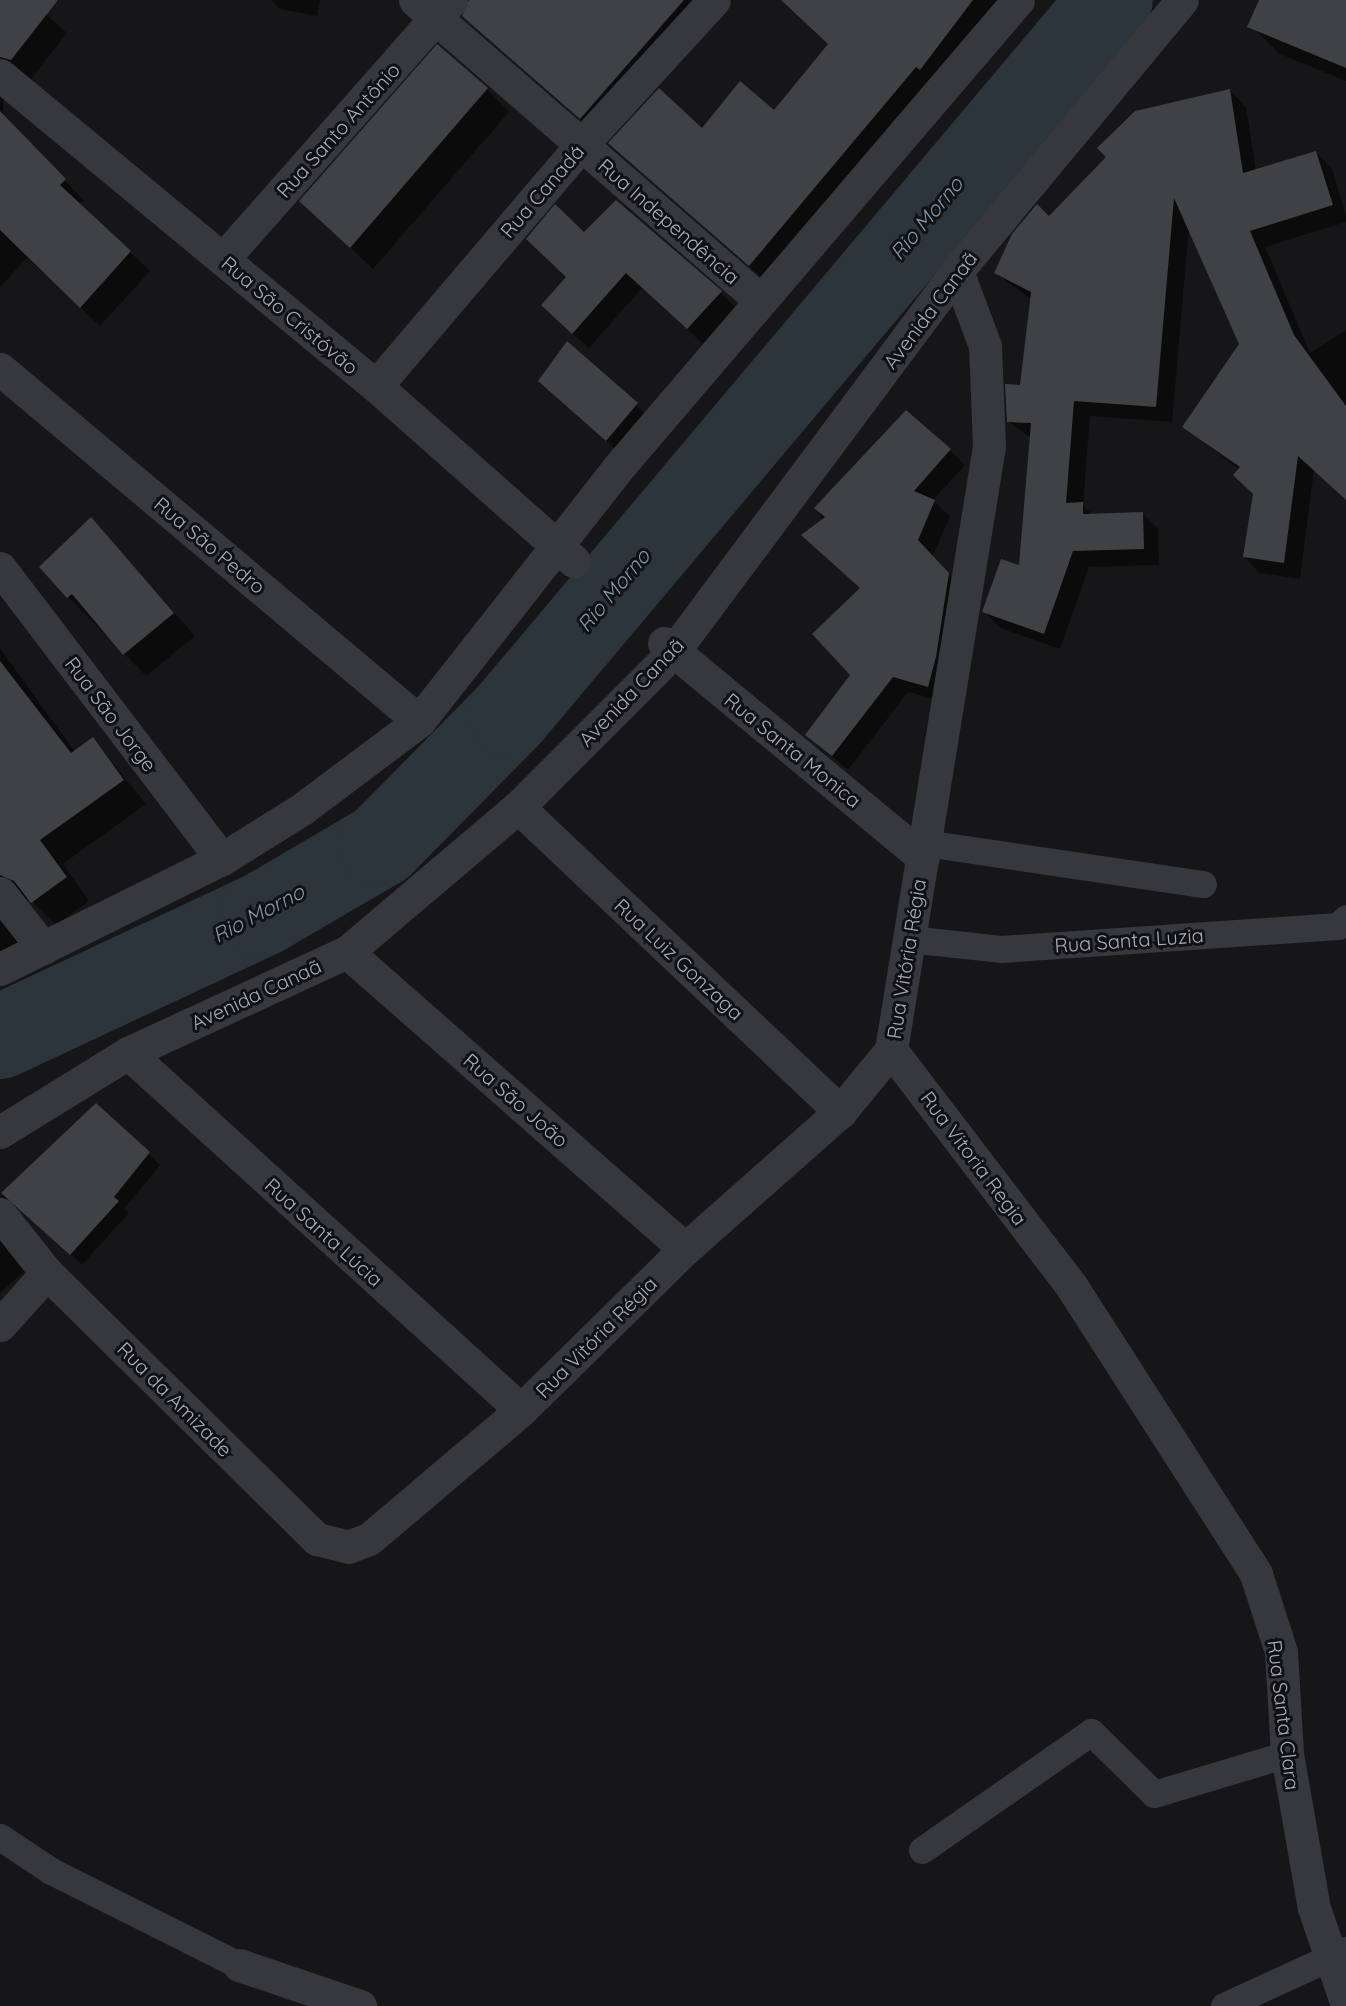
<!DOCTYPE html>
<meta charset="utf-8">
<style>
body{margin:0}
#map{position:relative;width:1346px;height:2006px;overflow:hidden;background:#161618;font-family:Quicksand,sans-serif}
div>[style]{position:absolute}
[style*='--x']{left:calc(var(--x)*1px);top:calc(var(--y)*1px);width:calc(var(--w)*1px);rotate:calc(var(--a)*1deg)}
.shadow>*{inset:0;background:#0007}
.river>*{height:84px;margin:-42px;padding:0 42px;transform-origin:42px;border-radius:42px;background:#2c353c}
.building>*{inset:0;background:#404145}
.lane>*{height:27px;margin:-13.5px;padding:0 13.5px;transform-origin:13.5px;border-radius:13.5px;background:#37383d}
.street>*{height:33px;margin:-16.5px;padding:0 16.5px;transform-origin:16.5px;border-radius:16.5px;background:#37383d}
span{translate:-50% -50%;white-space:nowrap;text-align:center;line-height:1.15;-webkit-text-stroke:6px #111113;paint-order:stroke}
.street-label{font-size:20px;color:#a8adb8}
.water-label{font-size:21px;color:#7f9bb3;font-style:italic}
</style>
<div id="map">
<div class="shadow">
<div style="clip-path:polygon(0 0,30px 0,67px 33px,31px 79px,14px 76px,4px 83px,3px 116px,84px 200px,79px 204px,150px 271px,100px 326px,27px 258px,0 287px)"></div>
<div style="clip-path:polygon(271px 0,320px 0,317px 16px,280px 9px)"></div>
<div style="clip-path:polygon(456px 0,733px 0,712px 9px,600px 137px,464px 16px,470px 1px)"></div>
<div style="clip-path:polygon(781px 0,1002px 0,769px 284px,610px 143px,702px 130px,775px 112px,829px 45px)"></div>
<div style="clip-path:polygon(1260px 0,1346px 0,1346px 81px,1280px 54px,1254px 29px)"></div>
<div style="clip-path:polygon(487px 89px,509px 112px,373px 269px,324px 223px)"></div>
<div style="clip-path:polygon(1230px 90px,1246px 107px,1256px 171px,1316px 152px,1332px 169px,1346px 215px,1346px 222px,1265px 247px,1310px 353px,1346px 330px,1346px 500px,1314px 470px,1300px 579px,1260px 573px,1244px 557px,1254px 495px,1240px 470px,1184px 427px,1241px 344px,1189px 227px,1172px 422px,1090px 416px,1083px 505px,1093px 515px,1142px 513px,1158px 529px,1159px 565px,1089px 567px,1060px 649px,1000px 628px,984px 611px,1020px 567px,1031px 438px,1008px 421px,1021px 386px,1031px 299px,995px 273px,1108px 157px,1100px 148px,1138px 110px)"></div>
<div style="clip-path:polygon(584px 234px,721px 293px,736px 308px,703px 344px,642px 288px,589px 348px,558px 321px)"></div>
<div style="clip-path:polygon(567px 343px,655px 423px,625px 458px,540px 381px)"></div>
<div style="clip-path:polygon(950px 450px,965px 465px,933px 500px,950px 517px,932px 557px,964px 590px,943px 701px,908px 692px,848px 770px,807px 735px,852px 675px,861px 589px,816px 508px)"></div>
<div style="clip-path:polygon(91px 519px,195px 636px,146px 676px,68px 597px)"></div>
<div style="clip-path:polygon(0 648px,75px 752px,93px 739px,146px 804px,63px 864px,89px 901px,56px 925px,30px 899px,12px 901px,20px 945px,0 958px)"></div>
<div style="clip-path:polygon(96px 1105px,160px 1165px,124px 1209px,129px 1213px,82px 1265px,27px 1213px,1px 1196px)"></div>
<div style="clip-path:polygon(0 1235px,24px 1272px,0 1293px)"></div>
</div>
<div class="river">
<div style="--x:0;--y:1037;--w:288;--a:-25.1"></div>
<div style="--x:261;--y:915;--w:139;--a:-30.3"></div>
<div style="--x:381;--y:845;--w:184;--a:-45.4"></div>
<div style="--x:510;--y:714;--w:933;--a:-49.91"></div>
</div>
<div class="building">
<div style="clip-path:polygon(0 0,58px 0,11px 60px,0 57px)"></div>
<div style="clip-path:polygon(469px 0,684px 0,580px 119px,462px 16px)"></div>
<div style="clip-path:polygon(781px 0,973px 0,920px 70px,916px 67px,749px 266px,608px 143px,659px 88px,702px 128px,740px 81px,774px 110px,828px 44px)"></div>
<div style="clip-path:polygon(1259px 0,1346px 0,1346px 68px,1247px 27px)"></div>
<div style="clip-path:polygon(437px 44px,488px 88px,350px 248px,299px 201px)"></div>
<div style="clip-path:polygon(1230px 89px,1243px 173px,1316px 151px,1333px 205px,1250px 231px,1294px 335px,1346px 406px,1346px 500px,1298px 456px,1284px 563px,1243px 557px,1253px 494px,1233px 475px,1240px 467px,1182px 427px,1239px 344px,1174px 198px,1156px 407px,1074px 401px,1066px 503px,1083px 502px,1083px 514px,1143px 512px,1144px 549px,1073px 551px,1044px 634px,982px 612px,1001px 559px,1019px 565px,1031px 423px,1007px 422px,1005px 384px,1020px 385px,1031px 292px,994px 273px,1012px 234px,1037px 204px,1049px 216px,1106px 157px,1097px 148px,1135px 111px)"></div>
<div style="clip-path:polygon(0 111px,66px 179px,60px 185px,131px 251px,80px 308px,0 230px)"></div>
<div style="clip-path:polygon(616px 200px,722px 291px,687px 329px,626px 273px,572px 334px,541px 305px,566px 277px,526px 239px,555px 204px,584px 232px)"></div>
<div style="clip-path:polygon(567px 341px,638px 403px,606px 441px,538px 381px)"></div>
<div style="clip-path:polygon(906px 410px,951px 449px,914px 491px,935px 500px,918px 540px,949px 573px,936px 657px,928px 687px,893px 677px,832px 756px,805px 735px,850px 675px,812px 634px,860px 588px,801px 535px,825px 517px,814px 508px)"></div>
<div style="clip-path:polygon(91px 517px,174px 613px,123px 655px,72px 594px,67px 598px,39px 567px)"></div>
<div style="clip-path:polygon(0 661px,71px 753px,93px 737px,124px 780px,40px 840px,67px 877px,31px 903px,14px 881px,0 875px)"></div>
<div style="clip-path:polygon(96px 1103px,150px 1152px,114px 1197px,119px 1201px,70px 1255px,1px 1193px)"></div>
</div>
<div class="lane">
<div style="--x:925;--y:843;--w:281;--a:8.4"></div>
<div style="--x:909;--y:939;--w:93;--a:6.2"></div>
<div style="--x:1001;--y:949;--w:338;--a:-3.9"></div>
<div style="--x:1338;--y:926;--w:11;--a:-45"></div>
<div style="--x:0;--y:1837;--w:61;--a:33.7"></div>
<div style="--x:51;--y:1871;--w:210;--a:26.6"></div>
<div style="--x:922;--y:1850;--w:206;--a:-34.9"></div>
<div style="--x:1091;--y:1732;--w:88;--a:44.5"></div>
<div style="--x:1154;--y:1794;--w:139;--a:-16.7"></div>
<div style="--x:1224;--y:2006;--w:134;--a:-24.7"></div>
</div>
<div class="street">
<div style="--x:415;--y:0;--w:457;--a:41"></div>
<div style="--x:0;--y:75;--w:488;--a:39.6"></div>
<div style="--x:376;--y:386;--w:264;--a:41.5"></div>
<div style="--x:223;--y:259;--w:345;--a:-48.6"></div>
<div style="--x:0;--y:369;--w:547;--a:40.03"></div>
<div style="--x:376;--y:386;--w:318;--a:-49.6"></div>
<div style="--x:582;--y:144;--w:195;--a:-47.5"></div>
<div style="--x:0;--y:568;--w:366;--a:52.7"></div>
<div style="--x:664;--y:643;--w:336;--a:39.6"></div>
<div style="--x:518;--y:807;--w:444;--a:43.4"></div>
<div style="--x:0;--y:893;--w:70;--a:52"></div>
<div style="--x:347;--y:952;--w:450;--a:41.3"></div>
<div style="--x:0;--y:969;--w:248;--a:-26.4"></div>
<div style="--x:222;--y:859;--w:94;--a:-32"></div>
<div style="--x:302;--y:809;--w:146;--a:-36.9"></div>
<div style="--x:419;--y:721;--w:320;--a:-51.8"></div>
<div style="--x:617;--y:469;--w:617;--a:-49.47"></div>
<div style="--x:891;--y:1050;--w:298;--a:52.6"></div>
<div style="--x:1072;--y:1287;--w:341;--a:57.3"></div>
<div style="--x:1256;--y:1574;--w:82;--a:72.2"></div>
<div style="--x:1281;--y:1652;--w:102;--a:86.6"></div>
<div style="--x:1287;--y:1754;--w:156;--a:80.1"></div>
<div style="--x:1314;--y:1908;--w:99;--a:71.2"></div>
<div style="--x:128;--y:1053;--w:531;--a:42.25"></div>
<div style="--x:0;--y:1132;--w:150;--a:-31.7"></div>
<div style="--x:128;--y:1053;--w:241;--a:-24.8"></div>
<div style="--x:347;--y:952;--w:224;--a:-40.3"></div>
<div style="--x:518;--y:807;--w:219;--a:-45"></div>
<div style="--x:673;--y:652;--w:475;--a:-53.3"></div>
<div style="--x:957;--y:271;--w:352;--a:-50.3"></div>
<div style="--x:0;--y:1214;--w:75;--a:51.5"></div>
<div style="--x:47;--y:1273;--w:379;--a:44.6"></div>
<div style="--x:317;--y:1539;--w:32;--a:14"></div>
<div style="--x:348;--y:1547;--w:22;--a:-21"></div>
<div style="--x:369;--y:1539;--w:199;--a:-40.3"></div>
<div style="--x:521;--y:1410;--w:230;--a:-44.5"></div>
<div style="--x:685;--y:1249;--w:207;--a:-41.5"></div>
<div style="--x:840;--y:1112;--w:80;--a:-50.6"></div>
<div style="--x:891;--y:1050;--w:612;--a:-80.78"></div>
<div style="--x:989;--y:446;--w:100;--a:-92.3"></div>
<div style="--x:985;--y:346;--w:80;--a:-110.5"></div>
<div style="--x:0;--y:1325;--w:70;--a:-47.9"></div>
<div style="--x:239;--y:1965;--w:128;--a:18.7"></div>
</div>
<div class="street-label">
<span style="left:338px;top:130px;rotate:-48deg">Rua Santo Antônio</span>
<span style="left:542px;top:191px;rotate:-49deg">Rua Canadá</span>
<span style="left:669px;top:221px;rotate:41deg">Rua Independência</span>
<span style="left:930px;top:310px;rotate:-53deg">Avenida Canaã</span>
<span style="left:290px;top:315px;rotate:40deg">Rua São Cristóvão</span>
<span style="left:210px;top:545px;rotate:40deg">Rua São Pedro</span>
<span style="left:631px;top:692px;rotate:-46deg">Avenida Canaã</span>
<span style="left:111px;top:714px;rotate:53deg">Rua São Jorge</span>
<span style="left:793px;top:750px;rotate:39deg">Rua Santa Monica</span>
<span style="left:1129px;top:940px;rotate:-4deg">Rua Santa Luzia</span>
<span style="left:679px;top:959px;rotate:43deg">Rua Luiz Gonzaga</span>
<span style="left:906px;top:959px;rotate:-81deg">Rua Vitória Régia</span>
<span style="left:256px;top:994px;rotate:-25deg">Avenida Canaã</span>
<span style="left:516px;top:1100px;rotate:41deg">Rua São João</span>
<span style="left:974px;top:1158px;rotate:53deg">Rua Vitoria Regia</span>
<span style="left:324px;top:1232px;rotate:42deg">Rua Santa Lúcia</span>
<span style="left:596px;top:1337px;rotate:-45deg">Rua Vitória Régia</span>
<span style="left:175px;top:1399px;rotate:45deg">Rua da Amizade</span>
<span style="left:1284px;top:1715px;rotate:83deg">Rua Santa Clara</span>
</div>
<div class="water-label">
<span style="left:926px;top:218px;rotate:-50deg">Rio Morno</span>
<span style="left:613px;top:590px;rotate:-50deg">Rio Morno</span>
<span style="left:258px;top:913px;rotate:-28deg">Rio Morno</span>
</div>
</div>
